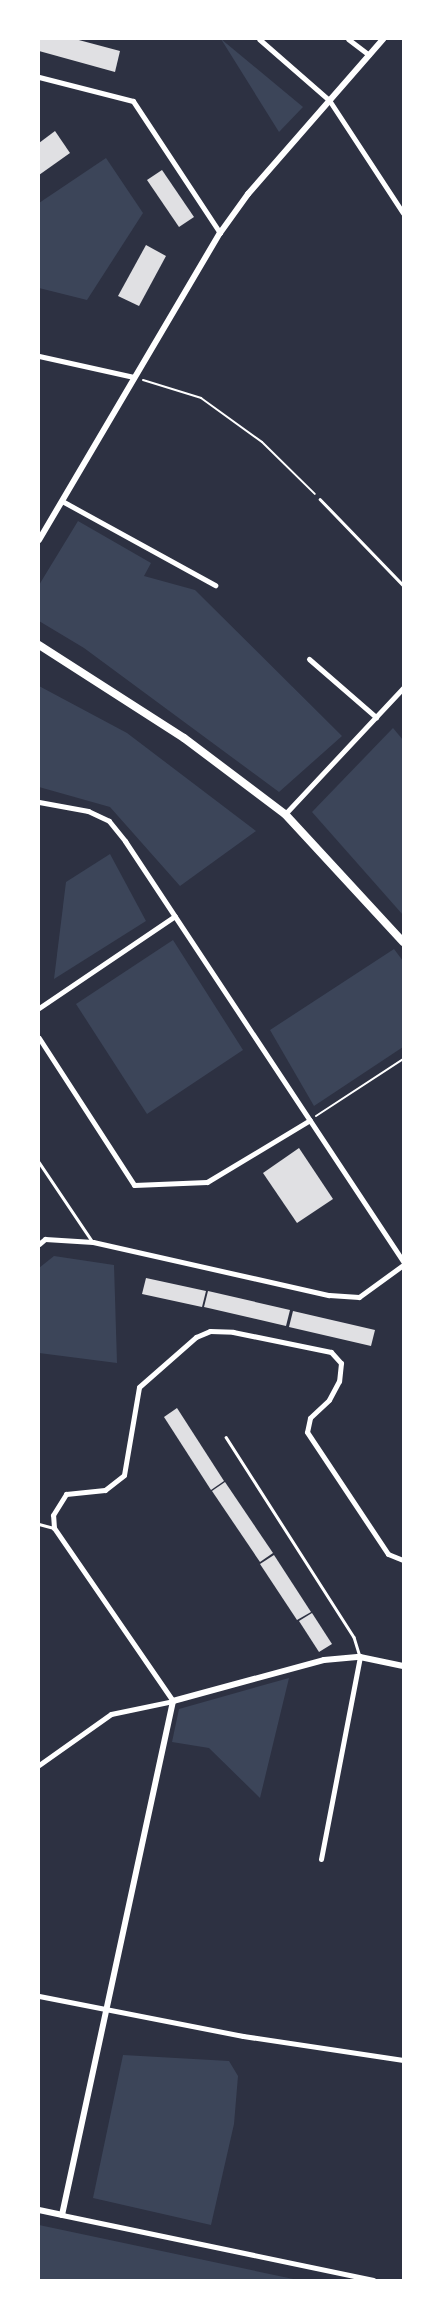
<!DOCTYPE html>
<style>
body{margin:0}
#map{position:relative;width:442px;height:2319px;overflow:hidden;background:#2d3142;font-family:Roboto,sans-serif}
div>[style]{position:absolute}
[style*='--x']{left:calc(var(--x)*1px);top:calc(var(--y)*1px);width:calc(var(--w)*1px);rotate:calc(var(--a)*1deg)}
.green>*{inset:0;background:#3c4559}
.building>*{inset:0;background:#e0e0e3}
.path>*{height:2px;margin:-1px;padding:0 1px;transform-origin:1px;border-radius:1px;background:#fff}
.service>*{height:2.5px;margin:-1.25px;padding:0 1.25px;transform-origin:1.25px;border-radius:1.25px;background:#fff}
.minor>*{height:5px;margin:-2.5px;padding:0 2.5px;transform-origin:2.5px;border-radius:2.5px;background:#fff}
.tertiary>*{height:6px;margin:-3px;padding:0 3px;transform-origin:3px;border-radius:3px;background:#fff}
.secondary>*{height:8px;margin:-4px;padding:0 4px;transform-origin:4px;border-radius:4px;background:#fff}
span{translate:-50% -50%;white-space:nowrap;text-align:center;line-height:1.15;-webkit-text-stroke:4px #fff;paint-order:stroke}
.frame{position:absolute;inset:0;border:40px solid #fff;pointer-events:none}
</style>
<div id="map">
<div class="green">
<div style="clip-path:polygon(221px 39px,303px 107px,279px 132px)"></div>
<div style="clip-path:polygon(106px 158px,143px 213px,87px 300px,39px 288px,39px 203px)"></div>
<div style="clip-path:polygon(78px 521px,151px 563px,144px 576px,195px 590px,342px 736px,279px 792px,84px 648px,39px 621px,39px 585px)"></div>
<div style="clip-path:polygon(39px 686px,127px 733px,256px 831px,180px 886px,110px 807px,39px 787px)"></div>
<div style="clip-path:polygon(393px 728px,403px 740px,403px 915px,312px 812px)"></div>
<div style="clip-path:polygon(110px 854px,146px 921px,54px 979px,66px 882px)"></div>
<div style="clip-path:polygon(173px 940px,243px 1050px,147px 1114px,76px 1004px)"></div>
<div style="clip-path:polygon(394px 949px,403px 961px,403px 1047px,314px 1106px,270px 1030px)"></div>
<div style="clip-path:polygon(54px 1256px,114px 1265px,117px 1363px,39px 1353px,39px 1268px)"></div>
<div style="clip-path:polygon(289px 1678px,260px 1798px,209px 1748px,172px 1742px,179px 1709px)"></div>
<div style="clip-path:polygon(123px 2055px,229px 2061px,238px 2076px,234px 2124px,211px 2225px,93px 2198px)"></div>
<div style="clip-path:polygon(39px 2225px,298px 2280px,39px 2280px)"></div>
</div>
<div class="building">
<div style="clip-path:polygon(39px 39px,75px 39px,120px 51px,115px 72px,39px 51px)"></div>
<div style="clip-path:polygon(55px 131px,70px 153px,39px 175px,39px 143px)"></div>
<div style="clip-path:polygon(162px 170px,194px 217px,179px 227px,147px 180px)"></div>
<div style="clip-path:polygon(146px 245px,166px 256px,139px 306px,118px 296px)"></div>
<div style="clip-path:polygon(299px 1148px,333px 1199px,297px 1223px,263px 1173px)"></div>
<div style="clip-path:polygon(146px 1278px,206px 1291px,202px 1307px,142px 1294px)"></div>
<div style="clip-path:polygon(208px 1291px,290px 1310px,286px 1326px,204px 1307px)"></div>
<div style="clip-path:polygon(293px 1311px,375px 1330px,371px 1346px,289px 1327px)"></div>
<div style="clip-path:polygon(177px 1408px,224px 1481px,211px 1490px,164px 1417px)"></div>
<div style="clip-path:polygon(225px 1482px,273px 1553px,260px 1562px,212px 1491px)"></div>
<div style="clip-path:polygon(274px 1555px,311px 1612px,297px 1620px,260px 1564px)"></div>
<div style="clip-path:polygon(312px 1613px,332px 1644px,319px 1652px,299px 1621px)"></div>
</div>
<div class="path">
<div style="--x:143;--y:380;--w:61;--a:17.2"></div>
<div style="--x:201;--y:398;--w:75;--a:35.8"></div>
<div style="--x:262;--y:442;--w:74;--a:44.5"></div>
<div style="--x:316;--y:1116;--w:104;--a:-33.2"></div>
</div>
<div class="service">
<div style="--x:320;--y:499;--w:120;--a:46"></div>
<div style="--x:39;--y:1162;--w:95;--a:56.1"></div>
<div style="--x:226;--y:1437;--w:237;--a:57.4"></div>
<div style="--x:354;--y:1637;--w:21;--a:73"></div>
<div style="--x:39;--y:1524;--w:16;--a:15"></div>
</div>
<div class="minor">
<div style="--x:259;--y:39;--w:93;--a:41.1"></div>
<div style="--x:329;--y:100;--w:135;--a:56.8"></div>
<div style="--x:348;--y:39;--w:26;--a:37"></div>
<div style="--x:39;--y:77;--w:97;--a:14.3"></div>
<div style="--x:133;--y:101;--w:158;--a:56.6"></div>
<div style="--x:39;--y:356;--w:97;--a:12.5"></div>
<div style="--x:62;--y:501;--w:175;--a:28.8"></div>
<div style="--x:309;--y:659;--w:89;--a:40.9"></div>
<div style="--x:39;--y:802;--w:50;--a:10.4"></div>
<div style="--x:88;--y:811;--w:23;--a:25"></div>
<div style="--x:109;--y:821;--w:26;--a:51"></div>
<div style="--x:125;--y:841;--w:504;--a:56.5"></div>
<div style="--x:285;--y:814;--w:173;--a:-46.9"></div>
<div style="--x:39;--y:1008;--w:164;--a:-34.1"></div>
<div style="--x:39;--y:1038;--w:175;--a:57.1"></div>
<div style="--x:134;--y:1185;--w:73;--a:-2.4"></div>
<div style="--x:207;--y:1182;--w:120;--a:-31"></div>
<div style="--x:39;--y:1244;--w:8;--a:-40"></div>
<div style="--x:45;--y:1239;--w:48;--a:3.6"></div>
<div style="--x:93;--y:1242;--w:242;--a:12.7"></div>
<div style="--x:329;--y:1295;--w:30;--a:4"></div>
<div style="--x:359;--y:1297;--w:54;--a:-36"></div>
<div style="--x:39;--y:1765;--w:88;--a:-35.3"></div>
<div style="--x:111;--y:1714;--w:63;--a:-11.8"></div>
<div style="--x:173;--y:1701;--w:210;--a:-124.5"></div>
<div style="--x:54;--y:1528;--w:13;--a:-94"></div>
<div style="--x:53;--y:1515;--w:25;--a:-58"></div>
<div style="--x:66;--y:1494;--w:39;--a:-6"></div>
<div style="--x:105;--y:1490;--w:24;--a:-38"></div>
<div style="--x:124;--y:1475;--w:89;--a:-80.3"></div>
<div style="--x:139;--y:1387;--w:76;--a:-41.3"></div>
<div style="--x:196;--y:1337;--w:15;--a:-23"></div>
<div style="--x:210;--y:1331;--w:23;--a:2"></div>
<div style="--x:233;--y:1332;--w:100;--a:11.5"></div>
<div style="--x:331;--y:1352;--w:15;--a:48"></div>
<div style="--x:341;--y:1363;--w:18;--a:96"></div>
<div style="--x:339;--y:1381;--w:21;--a:118"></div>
<div style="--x:329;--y:1400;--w:26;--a:137"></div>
<div style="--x:310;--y:1418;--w:14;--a:102"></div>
<div style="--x:307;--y:1432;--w:146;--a:56.4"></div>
<div style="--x:388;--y:1554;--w:16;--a:22"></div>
<div style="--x:321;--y:1859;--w:206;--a:-79.1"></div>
<div style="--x:39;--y:1996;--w:208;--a:11.1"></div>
<div style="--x:243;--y:2036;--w:162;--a:8.5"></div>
<div style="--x:62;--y:2215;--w:318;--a:11.8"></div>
</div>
<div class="tertiary">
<div style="--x:39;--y:540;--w:356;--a:-59.5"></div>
<div style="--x:220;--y:233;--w:48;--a:-54.3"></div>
<div style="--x:248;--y:194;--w:206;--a:-48.9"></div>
<div style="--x:39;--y:2210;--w:24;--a:12"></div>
<div style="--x:62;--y:2215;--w:526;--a:-77.81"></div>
<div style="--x:173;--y:1701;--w:156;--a:-15.2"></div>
<div style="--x:324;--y:1660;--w:36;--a:-5"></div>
<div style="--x:360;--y:1657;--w:44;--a:11.8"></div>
</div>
<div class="secondary">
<div style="--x:39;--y:645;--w:172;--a:32.7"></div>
<div style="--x:184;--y:738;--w:126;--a:37"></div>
<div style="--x:285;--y:814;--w:174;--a:47.3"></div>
</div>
<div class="frame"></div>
</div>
